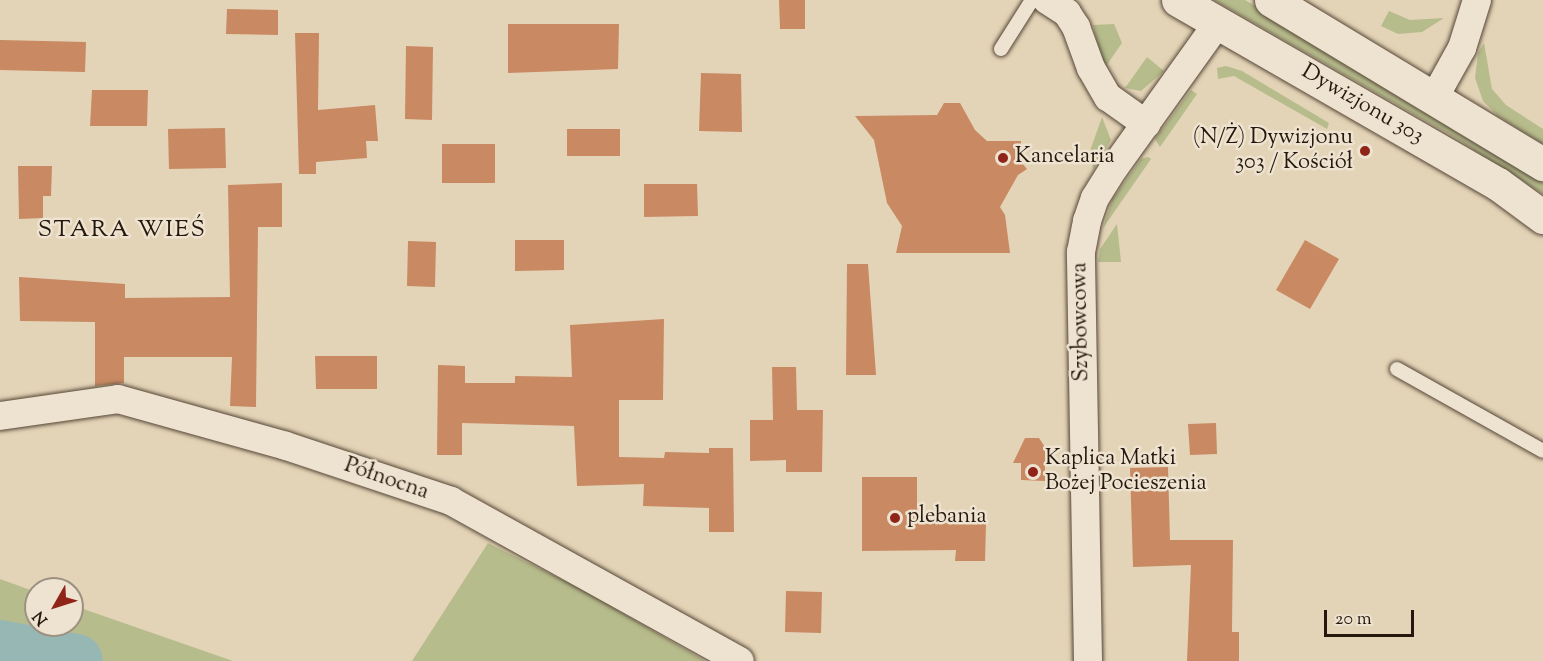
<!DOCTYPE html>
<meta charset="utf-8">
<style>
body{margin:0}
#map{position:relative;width:1543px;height:661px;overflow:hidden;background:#e4d4b7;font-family:"Sorts Mill Goudy",serif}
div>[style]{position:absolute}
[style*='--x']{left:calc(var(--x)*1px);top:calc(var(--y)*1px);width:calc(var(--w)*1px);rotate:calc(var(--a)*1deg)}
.green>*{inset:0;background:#b7bc8c}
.river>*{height:54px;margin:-27px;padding:0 27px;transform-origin:27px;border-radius:27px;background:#97b7b5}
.building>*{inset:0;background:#c88963}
.roads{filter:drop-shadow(0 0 2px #554637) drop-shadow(0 0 2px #554637)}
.service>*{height:14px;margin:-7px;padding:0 7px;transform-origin:7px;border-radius:7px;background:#ede3d0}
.minor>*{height:28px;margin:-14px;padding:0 14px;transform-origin:14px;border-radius:14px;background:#ede3d0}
.secondary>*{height:33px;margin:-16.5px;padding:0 16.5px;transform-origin:16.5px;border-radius:16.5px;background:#ede3d0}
.dots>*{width:16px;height:16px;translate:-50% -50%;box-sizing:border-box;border:3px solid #ede3d0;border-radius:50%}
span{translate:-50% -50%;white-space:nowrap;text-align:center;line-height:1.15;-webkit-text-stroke:5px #ede3d0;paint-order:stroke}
.street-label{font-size:22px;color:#25170c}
.poi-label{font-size:22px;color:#25170c}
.right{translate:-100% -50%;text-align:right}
.left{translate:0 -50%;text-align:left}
.neighbourhood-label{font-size:24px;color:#25170c;letter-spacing:1.5px}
.north{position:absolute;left:24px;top:577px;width:60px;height:60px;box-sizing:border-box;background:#ede3d0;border:2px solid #9d9182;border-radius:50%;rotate:231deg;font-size:16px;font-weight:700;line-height:24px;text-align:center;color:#25170c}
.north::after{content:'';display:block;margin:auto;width:21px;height:27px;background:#8f2418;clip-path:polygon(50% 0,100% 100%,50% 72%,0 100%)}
.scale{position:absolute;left:1324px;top:610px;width:90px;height:27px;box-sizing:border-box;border:3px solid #25170c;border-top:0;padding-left:8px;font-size:18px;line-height:21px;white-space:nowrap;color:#25170c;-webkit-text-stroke:4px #ede3d0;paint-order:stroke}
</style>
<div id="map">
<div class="green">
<div style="clip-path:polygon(1214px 0,1245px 0,1280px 20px,1398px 97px,1543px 183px,1543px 194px,1454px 137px)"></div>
<div style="clip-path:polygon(1389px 11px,1410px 20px,1444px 18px,1422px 32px,1398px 34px,1381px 26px)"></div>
<div style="clip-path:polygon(1114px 24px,1122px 43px,1104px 69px,1093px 25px)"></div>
<div style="clip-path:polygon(1484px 43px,1492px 89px,1506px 105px,1543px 129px,1543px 144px,1498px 116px,1483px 101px,1475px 78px,1478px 53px)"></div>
<div style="clip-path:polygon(1147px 57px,1164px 71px,1141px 91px,1125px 88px)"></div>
<div style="clip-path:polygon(1226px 66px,1242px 71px,1329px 123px,1327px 129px,1234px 76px,1218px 79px,1217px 68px)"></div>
<div style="clip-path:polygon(1191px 90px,1197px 94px,1160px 147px,1155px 139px)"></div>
<div style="clip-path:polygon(1102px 117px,1111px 140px,1093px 170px,1091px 148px)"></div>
<div style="clip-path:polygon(1148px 157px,1151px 159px,1103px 228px,1112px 200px,1141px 159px)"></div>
<div style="clip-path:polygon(1117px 224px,1121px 262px,1098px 262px,1100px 249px)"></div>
<div style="clip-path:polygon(488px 543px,581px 589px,705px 661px,412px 661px)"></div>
<div style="clip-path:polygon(0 579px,36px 592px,36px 625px,72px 625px,72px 605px,233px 661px,0 661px)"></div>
</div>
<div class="river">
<div style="--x:0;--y:647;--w:77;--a:10.4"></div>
</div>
<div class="building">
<div style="clip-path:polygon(779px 0,805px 0,805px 29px,780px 29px)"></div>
<div style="clip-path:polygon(227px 9px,278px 10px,278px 35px,226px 34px)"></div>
<div style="clip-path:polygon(508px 24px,619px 24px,618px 69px,508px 73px)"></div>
<div style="clip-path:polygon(295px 33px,319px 33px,318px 110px,375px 105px,378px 141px,366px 141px,367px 158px,316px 162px,316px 174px,299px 174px)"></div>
<div style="clip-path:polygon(0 40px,86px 42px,85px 72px,0 70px)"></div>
<div style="clip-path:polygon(406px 46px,433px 47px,432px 120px,405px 119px)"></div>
<div style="clip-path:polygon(701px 73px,741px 74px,742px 132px,699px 131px)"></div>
<div style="clip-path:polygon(92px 90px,148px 90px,147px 126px,90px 126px)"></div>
<div style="clip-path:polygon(944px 103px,960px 103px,975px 130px,987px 141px,1021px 141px,1021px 162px,1027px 169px,1018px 175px,1000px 207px,1005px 215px,1010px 253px,896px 253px,902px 226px,887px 203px,874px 140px,855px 116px,937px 115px)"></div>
<div style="clip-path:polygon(225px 128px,226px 168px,169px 169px,168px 129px)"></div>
<div style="clip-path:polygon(567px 129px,620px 129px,620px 156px,567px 156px)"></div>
<div style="clip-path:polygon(442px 144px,495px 144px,495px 183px,442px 183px)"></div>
<div style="clip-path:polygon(18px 166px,52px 166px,51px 196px,43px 196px,43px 218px,19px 219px)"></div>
<div style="clip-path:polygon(282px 183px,282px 227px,258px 227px,256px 407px,230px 406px,232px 357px,124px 357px,124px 383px,95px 386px,95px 322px,20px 321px,19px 277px,125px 284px,125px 298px,230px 297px,228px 185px)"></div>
<div style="clip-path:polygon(644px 184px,697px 184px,698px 216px,644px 217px)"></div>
<div style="clip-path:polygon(515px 240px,564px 240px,564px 270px,515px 271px)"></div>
<div style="clip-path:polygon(1305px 240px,1339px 259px,1310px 309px,1276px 290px)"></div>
<div style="clip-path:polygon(408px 241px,436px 242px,435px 287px,407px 286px)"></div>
<div style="clip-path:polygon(847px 264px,868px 264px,876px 375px,846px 375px)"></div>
<div style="clip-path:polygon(664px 319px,663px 400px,619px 400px,619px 457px,664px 458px,665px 452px,709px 453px,709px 448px,733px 448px,734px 532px,709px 532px,709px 508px,643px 506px,644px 484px,577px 486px,574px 426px,462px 423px,462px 455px,437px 455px,438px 365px,465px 366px,465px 383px,515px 383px,515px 376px,572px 377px,570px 325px)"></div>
<div style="clip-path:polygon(315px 356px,377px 356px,377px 389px,316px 389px)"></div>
<div style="clip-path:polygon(772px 367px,796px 367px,797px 410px,823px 410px,822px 472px,786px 472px,786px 460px,750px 461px,750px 420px,773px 420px)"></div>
<div style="clip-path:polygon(1216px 423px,1217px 454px,1190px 455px,1188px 424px)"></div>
<div style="clip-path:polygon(1025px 438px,1039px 438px,1045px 447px,1045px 481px,1021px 480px,1021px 463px,1013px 463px)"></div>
<div style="clip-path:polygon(1168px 467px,1170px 540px,1233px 540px,1232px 632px,1239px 632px,1239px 661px,1187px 661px,1191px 565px,1133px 567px,1130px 468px)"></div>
<div style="clip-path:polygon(862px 477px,917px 477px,917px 521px,986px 524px,985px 561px,955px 561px,956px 550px,862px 551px)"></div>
<div style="clip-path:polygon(786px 591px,822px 592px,821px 633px,785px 632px)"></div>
</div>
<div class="roads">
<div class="service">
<div style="--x:1001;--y:49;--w:58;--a:-57.7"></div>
<div style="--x:1397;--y:369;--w:167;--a:29.3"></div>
</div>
<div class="minor">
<div style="--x:1047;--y:0;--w:24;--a:33"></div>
<div style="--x:1067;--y:13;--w:17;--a:57"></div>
<div style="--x:1076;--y:27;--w:44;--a:69.9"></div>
<div style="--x:1091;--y:68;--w:34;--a:60"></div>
<div style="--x:1108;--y:97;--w:47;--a:35.4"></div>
<div style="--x:1433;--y:100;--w:60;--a:-60.9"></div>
<div style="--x:1462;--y:48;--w:50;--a:-72.6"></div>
<div style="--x:0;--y:416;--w:119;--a:-8.2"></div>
<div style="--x:118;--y:399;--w:174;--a:15.6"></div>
<div style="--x:286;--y:446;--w:174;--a:18.4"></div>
<div style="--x:451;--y:501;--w:330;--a:29"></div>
<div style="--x:1088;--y:661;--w:409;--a:-91"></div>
<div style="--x:1081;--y:252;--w:32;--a:-79"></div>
<div style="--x:1087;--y:221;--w:24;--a:-71"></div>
<div style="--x:1095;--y:198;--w:36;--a:-58"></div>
<div style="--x:1114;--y:168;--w:178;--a:-54.4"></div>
</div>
<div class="secondary">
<div style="--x:1178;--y:0;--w:369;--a:29.9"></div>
<div style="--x:1498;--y:184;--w:56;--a:36.3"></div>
<div style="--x:1271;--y:0;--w:318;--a:31.1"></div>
</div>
</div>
<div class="dots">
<div style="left:1365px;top:151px;background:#8f2418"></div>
<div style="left:1003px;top:158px;background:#8f2418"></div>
<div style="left:1033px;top:472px;background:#8f2418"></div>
<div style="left:895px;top:518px;background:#8f2418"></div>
</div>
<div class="street-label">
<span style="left:1362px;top:105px;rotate:30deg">Dywizjonu 303</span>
<span style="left:1082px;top:322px;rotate:-91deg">Szybowcowa</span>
<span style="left:386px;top:480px;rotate:19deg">Północna</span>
</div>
<div class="poi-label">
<span class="right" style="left:1353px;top:151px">(N/Ż) Dywizjonu<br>303 / Kościół</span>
<span class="left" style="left:1015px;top:158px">Kancelaria</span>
<span class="left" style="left:1045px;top:472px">Kaplica Matki<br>Bożej Pocieszenia</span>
<span class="left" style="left:907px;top:518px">plebania</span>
</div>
<div class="neighbourhood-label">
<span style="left:122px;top:231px">STARA WIEŚ</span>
</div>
<div class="north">N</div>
<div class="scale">20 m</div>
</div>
